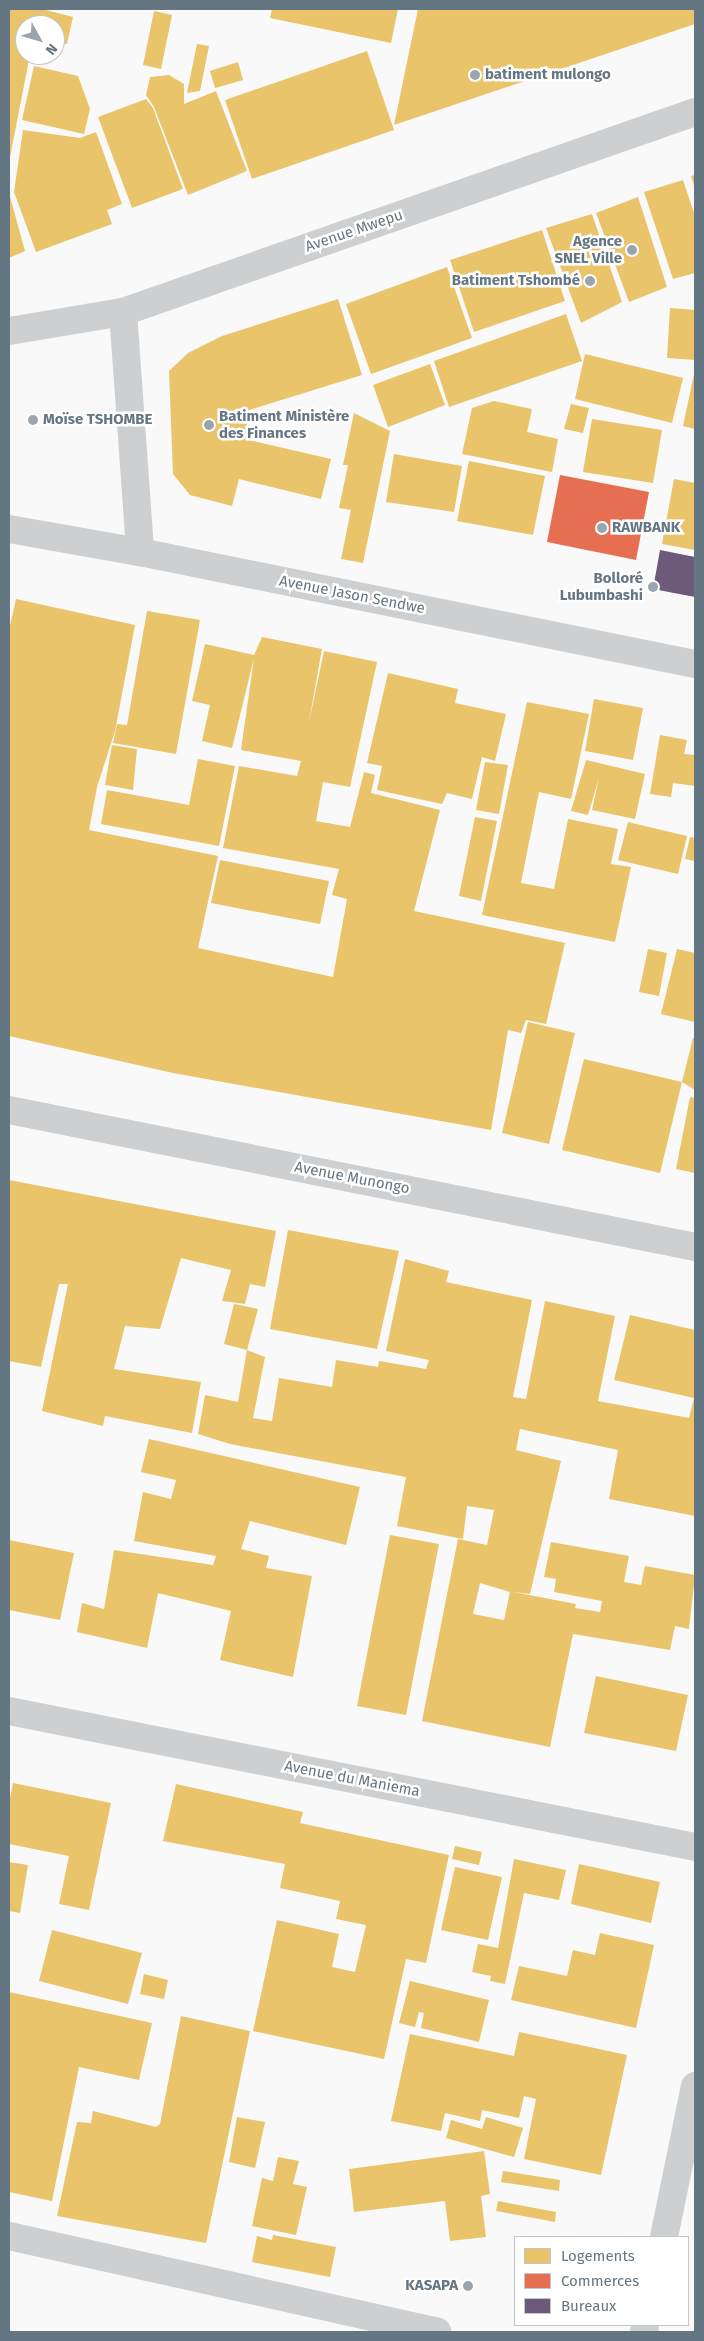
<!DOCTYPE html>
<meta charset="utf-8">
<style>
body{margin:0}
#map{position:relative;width:704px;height:2341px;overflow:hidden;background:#f9f9f9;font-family:"Fira Sans",sans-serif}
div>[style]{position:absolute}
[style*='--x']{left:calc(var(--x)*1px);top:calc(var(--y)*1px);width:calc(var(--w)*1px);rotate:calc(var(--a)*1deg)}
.homes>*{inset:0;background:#e9c46a}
.shops>*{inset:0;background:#e76f51}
.offices>*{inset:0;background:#6d597a}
.minor>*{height:28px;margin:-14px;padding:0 14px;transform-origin:14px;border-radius:14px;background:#cecfd0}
.dots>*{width:14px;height:14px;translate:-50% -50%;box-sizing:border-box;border:2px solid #fff;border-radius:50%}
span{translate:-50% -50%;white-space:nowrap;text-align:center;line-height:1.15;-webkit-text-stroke:5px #fff;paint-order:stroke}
.poi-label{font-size:15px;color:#657683;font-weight:700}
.left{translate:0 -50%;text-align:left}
.right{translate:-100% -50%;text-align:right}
.street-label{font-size:15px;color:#657683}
.frame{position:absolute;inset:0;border:10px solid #657683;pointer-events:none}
.legend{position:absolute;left:514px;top:2236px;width:175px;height:90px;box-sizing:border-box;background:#fff;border:1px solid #c1c8cd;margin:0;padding:6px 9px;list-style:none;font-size:15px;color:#657683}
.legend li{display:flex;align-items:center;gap:10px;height:25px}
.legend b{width:25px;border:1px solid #c1c8cd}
.north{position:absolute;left:15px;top:15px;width:50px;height:50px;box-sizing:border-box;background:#fff;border:1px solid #c1c8cd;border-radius:50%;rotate:129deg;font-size:14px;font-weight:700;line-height:20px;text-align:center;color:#657683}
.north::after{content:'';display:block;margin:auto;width:18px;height:22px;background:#99a4ac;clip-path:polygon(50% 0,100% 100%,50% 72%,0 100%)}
</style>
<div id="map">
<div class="homes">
<div style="clip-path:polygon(9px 9px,42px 9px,73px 17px,67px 44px,55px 42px,55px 25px,25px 25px,25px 55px,30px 55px,10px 157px)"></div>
<div style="clip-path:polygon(272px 9px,398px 9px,391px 43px,270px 18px)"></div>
<div style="clip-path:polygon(418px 9px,695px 9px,695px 24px,394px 125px)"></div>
<div style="clip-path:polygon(154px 11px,172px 15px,161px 69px,143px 65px)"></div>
<div style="clip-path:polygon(197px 44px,209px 46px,200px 91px,187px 93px)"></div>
<div style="clip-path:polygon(367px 51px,394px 130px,252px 179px,225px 100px)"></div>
<div style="clip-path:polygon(238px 62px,243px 80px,215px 88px,210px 71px)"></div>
<div style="clip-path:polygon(34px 66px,78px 76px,90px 109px,84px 134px,22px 120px)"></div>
<div style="clip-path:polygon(169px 75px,184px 84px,184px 104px,216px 91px,247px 171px,188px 195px,154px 107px,146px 95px,150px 77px)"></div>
<div style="clip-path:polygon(146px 99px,153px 108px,183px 189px,132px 208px,98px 117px)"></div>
<div style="clip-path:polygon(23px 130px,80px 138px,96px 132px,122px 204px,107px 210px,112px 224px,36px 252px,14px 192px)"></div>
<div style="clip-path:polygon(695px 175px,695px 189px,691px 176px)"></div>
<div style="clip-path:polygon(683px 180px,695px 216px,695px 273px,673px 279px,644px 192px)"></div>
<div style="clip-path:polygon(9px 193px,25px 251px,9px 258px)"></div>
<div style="clip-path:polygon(638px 197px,667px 287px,629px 302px,596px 213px)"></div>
<div style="clip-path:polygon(592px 214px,622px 302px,581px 323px,546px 228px)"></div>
<div style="clip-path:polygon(542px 230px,565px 301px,474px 332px,450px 260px)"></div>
<div style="clip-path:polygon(447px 267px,472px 338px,371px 374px,346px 304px)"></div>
<div style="clip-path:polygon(338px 299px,362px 375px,246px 411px,248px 440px,331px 459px,321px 499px,239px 479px,232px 506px,190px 495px,173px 474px,169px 371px,188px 353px,222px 336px)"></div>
<div style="clip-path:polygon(670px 308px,695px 310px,695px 360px,667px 358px)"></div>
<div style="clip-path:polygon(566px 314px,582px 361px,449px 407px,434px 361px)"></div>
<div style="clip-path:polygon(585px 354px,683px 378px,672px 423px,575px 399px)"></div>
<div style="clip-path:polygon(430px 364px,445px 405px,388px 427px,373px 385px)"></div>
<div style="clip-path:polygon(694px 374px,695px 375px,695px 429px,683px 426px)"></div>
<div style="clip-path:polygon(494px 401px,532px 409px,527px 432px,558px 439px,552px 472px,462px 454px,472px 408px)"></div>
<div style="clip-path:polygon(571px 404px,589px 408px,583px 433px,564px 429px)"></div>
<div style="clip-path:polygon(354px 413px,390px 431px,363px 563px,341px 559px,351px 510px,339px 508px,348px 465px,343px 465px)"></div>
<div style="clip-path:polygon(592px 419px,662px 430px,653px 483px,583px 472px)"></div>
<div style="clip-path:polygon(394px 454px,462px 466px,454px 512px,386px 502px)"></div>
<div style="clip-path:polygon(469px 461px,545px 476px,533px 535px,457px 521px)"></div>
<div style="clip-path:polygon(674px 479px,695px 483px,695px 550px,662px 544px)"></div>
<div style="clip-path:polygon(16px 599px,135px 625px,115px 731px,97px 787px,89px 830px,218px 856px,198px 948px,333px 977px,347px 899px,332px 895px,339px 869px,223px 848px,239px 766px,297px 776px,301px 761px,241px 750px,254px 658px,232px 748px,202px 741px,210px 705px,192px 701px,205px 644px,254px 655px,262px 637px,322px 649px,309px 722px,324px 651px,377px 662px,350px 787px,323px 782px,316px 821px,350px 827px,364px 772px,375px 775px,371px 793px,440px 810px,414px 911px,565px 943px,546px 1024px,526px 1020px,521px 1033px,508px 1030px,491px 1130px,173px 1073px,9px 1036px,9px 630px)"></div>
<div style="clip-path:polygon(147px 611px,200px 620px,176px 754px,113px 743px,117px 724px,127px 725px)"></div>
<div style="clip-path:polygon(388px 673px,458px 689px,455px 703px,506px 714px,495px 761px,482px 757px,472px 799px,447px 793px,442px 804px,377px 790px,382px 766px,367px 763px)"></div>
<div style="clip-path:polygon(594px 699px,643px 708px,633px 760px,585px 751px)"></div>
<div style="clip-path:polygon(527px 702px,589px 714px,571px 799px,539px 792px,521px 883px,554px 889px,568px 819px,618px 829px,611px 864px,631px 867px,615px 942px,482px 915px)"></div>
<div style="clip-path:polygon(660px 735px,687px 740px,684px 754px,695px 755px,695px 786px,673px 783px,671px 797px,650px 794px)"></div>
<div style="clip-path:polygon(112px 745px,137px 749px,133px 790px,105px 785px)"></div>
<div style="clip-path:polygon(198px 759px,235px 766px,219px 846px,101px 824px,107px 790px,189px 805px)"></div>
<div style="clip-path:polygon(586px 760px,645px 774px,635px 819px,592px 810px,599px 778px,588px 815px,571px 811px)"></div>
<div style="clip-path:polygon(485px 762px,508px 765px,499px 814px,476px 810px)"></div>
<div style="clip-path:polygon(475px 817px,497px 821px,481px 901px,459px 896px)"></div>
<div style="clip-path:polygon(628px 822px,687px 836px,678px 874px,618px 860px)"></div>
<div style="clip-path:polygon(690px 837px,695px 838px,695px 861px,685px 859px)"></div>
<div style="clip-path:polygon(220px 860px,329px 881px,320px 924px,211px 903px)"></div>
<div style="clip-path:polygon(648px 949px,667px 953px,659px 996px,639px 992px)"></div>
<div style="clip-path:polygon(677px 949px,695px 953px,695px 1022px,661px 1014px)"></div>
<div style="clip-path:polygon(528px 1022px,575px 1033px,549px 1144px,502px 1133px)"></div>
<div style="clip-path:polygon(693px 1038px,695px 1039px,695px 1090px,682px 1082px)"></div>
<div style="clip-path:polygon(584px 1059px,682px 1082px,660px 1173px,562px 1150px)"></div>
<div style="clip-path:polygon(690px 1097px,695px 1098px,695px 1173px,676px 1169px)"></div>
<div style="clip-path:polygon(9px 1180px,276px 1231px,265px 1287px,250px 1284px,245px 1304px,222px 1301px,231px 1270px,181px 1258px,160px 1329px,125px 1326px,114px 1369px,201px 1382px,192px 1433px,105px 1416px,103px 1426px,42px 1411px,68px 1284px,59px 1284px,41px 1367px,9px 1361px)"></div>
<div style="clip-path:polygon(288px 1230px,399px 1251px,377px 1349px,270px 1329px)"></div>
<div style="clip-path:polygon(evenodd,405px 1259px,449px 1271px,446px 1282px,532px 1300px,513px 1397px,526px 1399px,545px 1301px,615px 1316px,598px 1401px,689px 1418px,694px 1398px,614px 1380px,630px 1315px,695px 1330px,695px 1516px,609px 1499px,618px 1450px,520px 1429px,516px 1450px,561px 1461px,530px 1594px,513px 1592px,576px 1604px,575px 1608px,600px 1612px,602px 1601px,554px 1592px,556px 1579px,544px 1577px,551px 1542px,629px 1556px,624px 1582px,641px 1585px,645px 1566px,695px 1575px,689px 1629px,675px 1626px,670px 1650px,573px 1634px,550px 1747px,422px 1721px,458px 1539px,487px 1545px,494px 1510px,467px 1506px,463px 1539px,397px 1526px,406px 1477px,230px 1444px,198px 1434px,205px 1395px,238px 1402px,247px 1350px,265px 1357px,253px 1418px,272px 1421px,279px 1378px,332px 1387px,336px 1360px,378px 1367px,379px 1361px,426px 1369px,429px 1360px,386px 1351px,405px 1259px,480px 1583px,510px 1592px,504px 1620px,473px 1614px,480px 1583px)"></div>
<div style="clip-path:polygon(234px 1304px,258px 1309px,247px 1350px,224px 1344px)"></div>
<div style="clip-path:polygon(149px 1439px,360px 1487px,346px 1545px,250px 1521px,241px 1549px,269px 1556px,266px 1568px,312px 1576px,293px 1677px,220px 1660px,231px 1611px,158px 1593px,147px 1648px,77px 1632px,82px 1603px,104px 1609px,114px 1550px,213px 1565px,216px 1556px,134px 1541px,143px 1492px,171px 1499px,176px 1480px,141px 1472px)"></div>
<div style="clip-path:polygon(390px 1535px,439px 1544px,406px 1715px,357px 1706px)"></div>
<div style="clip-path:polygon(9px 1540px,74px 1553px,60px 1620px,9px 1610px)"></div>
<div style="clip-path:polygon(596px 1676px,688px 1695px,676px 1751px,584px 1733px)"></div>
<div style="clip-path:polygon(13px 1783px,111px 1803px,89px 1910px,59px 1904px,69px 1856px,9px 1844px,9px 1803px)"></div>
<div style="clip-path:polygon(176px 1784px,303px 1812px,300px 1823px,449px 1855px,426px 1963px,406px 1959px,384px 2059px,253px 2031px,277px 1920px,339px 1934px,332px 1967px,355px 1972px,366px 1925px,336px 1919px,340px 1901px,280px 1888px,285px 1864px,163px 1841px)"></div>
<div style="clip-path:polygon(455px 1846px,482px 1852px,479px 1865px,452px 1859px)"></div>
<div style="clip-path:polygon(514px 1859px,566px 1870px,559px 1900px,524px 1893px,505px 1984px,490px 1981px,491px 1976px,472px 1972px,478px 1944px,498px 1948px)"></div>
<div style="clip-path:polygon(9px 1862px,28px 1865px,20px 1913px,9px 1911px)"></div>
<div style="clip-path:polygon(579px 1864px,660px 1882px,651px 1923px,571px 1904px)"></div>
<div style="clip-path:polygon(455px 1867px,502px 1877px,488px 1940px,441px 1930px)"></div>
<div style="clip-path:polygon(52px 1930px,142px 1953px,128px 2004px,39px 1981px)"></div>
<div style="clip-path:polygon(600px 1933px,654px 1945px,636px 2028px,511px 2000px,519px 1966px,567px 1976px,573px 1950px,595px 1955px)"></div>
<div style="clip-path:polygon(144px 1974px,168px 1980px,164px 1999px,140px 1994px)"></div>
<div style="clip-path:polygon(410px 1981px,489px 2000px,479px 2042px,421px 2028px,424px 2013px,419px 2012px,415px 2027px,399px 2023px)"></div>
<div style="clip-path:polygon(9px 1992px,152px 2023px,139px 2080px,79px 2067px,52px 2201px,9px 2192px)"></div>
<div style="clip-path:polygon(181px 2016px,250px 2031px,206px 2243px,57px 2216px,77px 2122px,91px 2123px,93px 2111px,156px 2127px,160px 2124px)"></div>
<div style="clip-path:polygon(519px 2032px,627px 2055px,601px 2175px,524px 2159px,536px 2099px,524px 2096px,519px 2118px,482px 2110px,480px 2121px,445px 2113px,441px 2131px,391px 2121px,410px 2034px,514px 2056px)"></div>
<div style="clip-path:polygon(237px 2117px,265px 2122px,255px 2168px,229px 2162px)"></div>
<div style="clip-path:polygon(486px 2117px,523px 2128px,514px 2157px,446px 2138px,451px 2120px,482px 2129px)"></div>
<div style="clip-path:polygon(484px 2151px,490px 2194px,481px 2196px,486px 2237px,450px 2241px,445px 2201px,354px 2212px,349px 2169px)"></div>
<div style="clip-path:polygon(278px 2157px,299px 2161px,293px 2184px,307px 2187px,296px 2235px,252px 2226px,262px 2178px,273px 2181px)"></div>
<div style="clip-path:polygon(503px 2171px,560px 2180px,559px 2191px,501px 2182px)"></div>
<div style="clip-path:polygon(498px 2201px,556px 2212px,555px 2222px,496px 2211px)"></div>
<div style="clip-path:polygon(273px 2235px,336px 2247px,330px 2277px,252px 2262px,257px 2236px,272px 2240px)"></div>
</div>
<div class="shops">
<div style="clip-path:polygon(560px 475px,649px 492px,636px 560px,547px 542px)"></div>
</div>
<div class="offices">
<div style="clip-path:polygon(660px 550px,695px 557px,695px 597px,653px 589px)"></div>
</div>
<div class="minor">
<div style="--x:123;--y:312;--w:241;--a:85.9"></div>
<div style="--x:9;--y:331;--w:116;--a:-9.5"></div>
<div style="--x:123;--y:312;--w:606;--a:-19.27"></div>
<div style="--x:9;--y:529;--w:133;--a:10"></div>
<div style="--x:140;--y:552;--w:566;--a:11.41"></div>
<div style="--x:9;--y:1110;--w:700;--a:11.29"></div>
<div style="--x:9;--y:1711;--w:699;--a:11.21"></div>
<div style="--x:9;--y:2236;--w:439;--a:12.6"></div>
<div style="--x:664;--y:2237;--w:154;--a:-78.4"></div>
<div style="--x:644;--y:2332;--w:7;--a:-82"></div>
</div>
<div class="dots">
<div style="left:475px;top:75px;background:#99a4ac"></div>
<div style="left:632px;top:250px;background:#99a4ac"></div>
<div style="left:590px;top:281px;background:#99a4ac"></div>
<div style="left:33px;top:420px;background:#99a4ac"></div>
<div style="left:209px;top:425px;background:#99a4ac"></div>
<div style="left:602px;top:528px;background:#99a4ac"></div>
<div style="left:653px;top:587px;background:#99a4ac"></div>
<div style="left:468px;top:2286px;background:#99a4ac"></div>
</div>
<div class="poi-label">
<span class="left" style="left:485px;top:75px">batiment mulongo</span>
<span class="right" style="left:622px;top:250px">Agence<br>SNEL Ville</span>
<span class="right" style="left:580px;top:281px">Batiment Tshombé</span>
<span class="left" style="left:219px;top:425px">Batiment Ministère<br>des Finances</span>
<span class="left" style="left:43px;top:420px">Moïse TSHOMBE</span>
<span class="left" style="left:612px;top:528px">RAWBANK</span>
<span class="right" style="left:643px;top:587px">Bolloré<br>Lubumbashi</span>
<span class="right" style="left:458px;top:2286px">KASAPA</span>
</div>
<div class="street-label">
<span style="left:354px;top:231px;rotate:-19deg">Avenue Mwepu</span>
<span style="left:352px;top:595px;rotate:11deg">Avenue Jason Sendwe</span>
<span style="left:352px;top:1178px;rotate:11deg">Avenue Munongo</span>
<span style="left:352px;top:1779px;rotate:11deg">Avenue du Maniema</span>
</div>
<div class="frame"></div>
<ul class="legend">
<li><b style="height:14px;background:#e9c46a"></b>Logements</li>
<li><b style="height:14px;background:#e76f51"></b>Commerces</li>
<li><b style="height:14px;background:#6d597a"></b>Bureaux</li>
</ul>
<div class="north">N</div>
</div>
